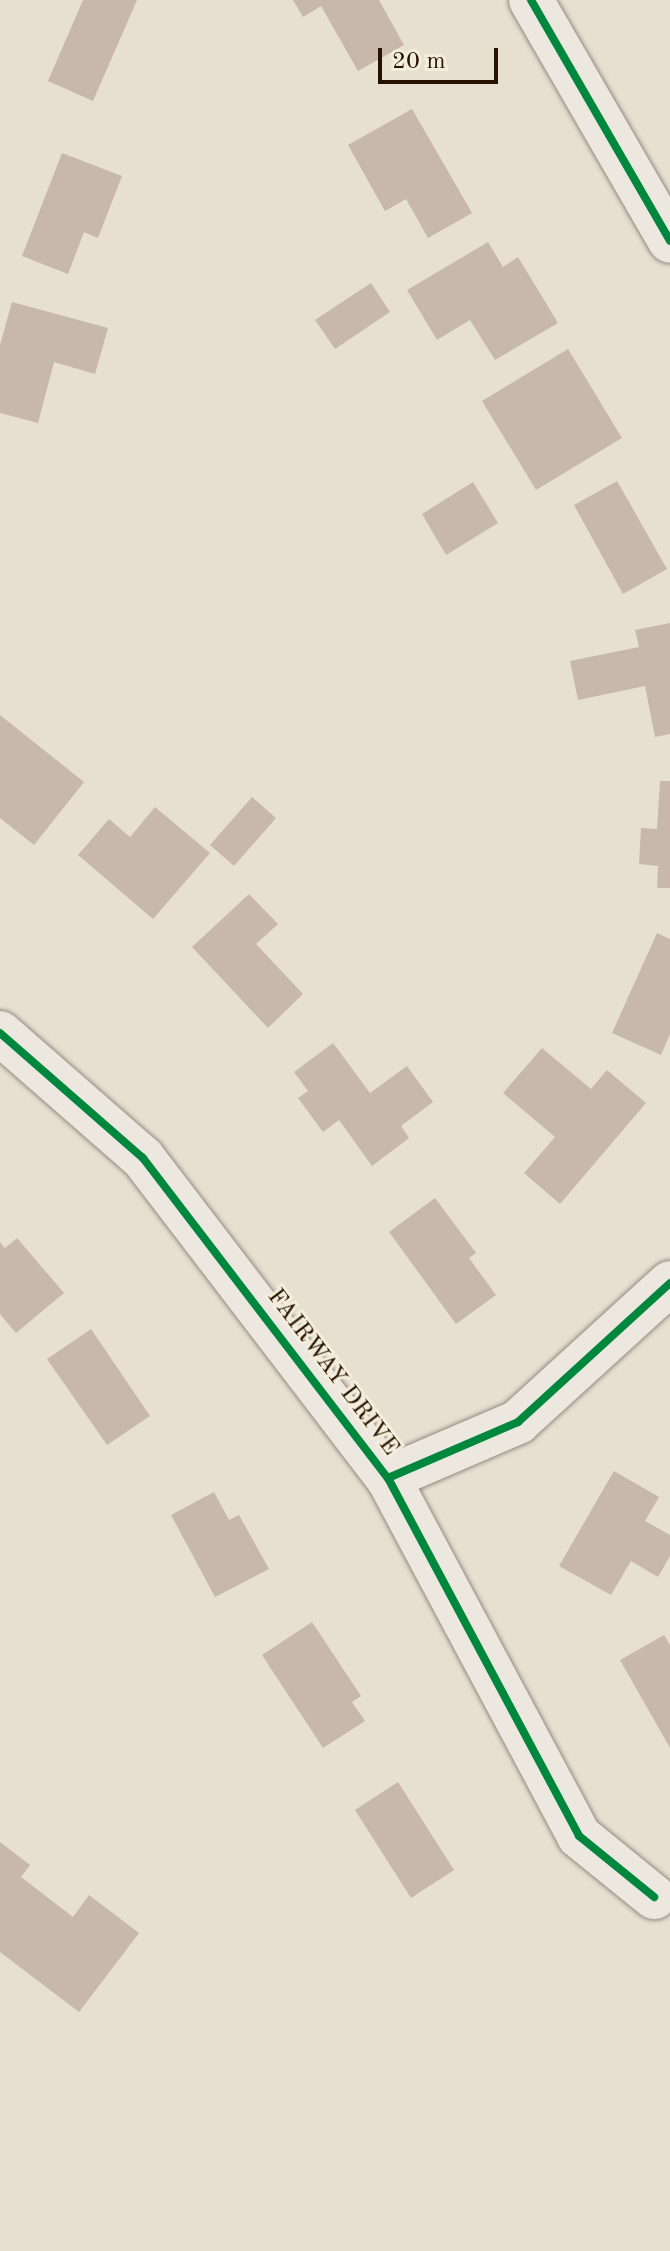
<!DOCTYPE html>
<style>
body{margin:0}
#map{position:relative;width:670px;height:2251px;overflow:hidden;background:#e7e0d0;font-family:"Old Standard TT",serif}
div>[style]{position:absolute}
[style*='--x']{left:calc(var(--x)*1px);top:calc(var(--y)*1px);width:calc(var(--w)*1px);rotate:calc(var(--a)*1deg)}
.building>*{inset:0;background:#c8b7ab}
.roads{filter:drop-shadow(0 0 2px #928b80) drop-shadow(0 0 2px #928b80)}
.street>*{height:44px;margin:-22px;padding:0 22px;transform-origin:22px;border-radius:22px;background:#ece8e0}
.cycleway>*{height:8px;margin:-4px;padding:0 4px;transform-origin:4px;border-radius:4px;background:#00873e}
span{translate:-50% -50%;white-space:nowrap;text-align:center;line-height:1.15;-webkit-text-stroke:6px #f5eddb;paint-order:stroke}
.street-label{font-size:24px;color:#251200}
.scale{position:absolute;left:378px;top:48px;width:120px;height:36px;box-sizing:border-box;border:4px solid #251200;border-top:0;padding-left:10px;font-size:24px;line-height:28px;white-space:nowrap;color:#251200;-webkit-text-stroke:6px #f5eddb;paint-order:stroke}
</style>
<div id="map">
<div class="building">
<div style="clip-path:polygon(83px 0,137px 0,93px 101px,48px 81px)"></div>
<div style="clip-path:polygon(293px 0,379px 0,404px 45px,358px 71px,321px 6px,303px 17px)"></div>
<div style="clip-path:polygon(412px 109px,472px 213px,428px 238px,406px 199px,385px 211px,348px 145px)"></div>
<div style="clip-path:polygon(62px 153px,122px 176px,98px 238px,84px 232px,68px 274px,22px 256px)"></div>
<div style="clip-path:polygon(488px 242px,503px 267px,518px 257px,558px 323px,495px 360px,470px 320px,437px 340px,407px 290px)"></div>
<div style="clip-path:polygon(371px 283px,390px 312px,335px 349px,315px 320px)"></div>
<div style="clip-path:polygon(12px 302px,108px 328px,95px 374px,54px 362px,38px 423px,0 413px,0 345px)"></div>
<div style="clip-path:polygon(568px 349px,622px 438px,536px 490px,482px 401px)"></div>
<div style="clip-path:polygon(617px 481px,667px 569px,623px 594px,574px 505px)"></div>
<div style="clip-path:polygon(473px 482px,498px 523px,446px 555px,422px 514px)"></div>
<div style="clip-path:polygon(670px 623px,670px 734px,655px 737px,645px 686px,578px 700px,570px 661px,639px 647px,635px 630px)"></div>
<div style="clip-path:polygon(0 715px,84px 782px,34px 845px,0 818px)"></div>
<div style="clip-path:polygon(660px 781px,670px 781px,670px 888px,657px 888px,658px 866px,639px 864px,641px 828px,657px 829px)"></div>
<div style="clip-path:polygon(252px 797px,276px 818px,234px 866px,210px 845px)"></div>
<div style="clip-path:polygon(155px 807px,210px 853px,153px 919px,78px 855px,109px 819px,130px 837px)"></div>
<div style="clip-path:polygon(249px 894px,278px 924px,256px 944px,303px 994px,268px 1028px,192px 947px)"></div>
<div style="clip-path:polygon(657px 933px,670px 939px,670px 1034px,661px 1055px,612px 1033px)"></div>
<div style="clip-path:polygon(333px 1043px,370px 1093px,407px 1066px,433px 1102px,401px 1126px,409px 1138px,372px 1166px,339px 1120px,323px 1132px,298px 1098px,308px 1091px,294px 1072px)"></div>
<div style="clip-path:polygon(542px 1048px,591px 1089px,607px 1070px,646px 1103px,560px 1204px,524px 1173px,555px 1137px,503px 1093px)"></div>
<div style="clip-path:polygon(435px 1198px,476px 1253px,469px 1258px,496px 1295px,456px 1324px,389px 1232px)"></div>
<div style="clip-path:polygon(17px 1238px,64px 1293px,16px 1333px,0 1314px,0 1242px,5px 1248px)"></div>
<div style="clip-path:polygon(91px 1329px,150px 1416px,107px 1445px,47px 1359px)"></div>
<div style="clip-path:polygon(614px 1471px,659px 1497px,645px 1521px,670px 1535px,670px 1556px,658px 1577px,631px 1561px,611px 1595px,559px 1566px)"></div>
<div style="clip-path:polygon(214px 1492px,229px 1520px,239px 1515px,269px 1569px,215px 1597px,171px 1515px)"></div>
<div style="clip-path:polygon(312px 1622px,361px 1696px,352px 1702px,365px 1721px,323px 1748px,262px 1655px)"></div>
<div style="clip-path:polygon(664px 1635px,670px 1645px,670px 1748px,620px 1660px)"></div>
<div style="clip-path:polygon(398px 1782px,454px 1870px,411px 1898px,355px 1810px)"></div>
<div style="clip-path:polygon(0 1842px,30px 1865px,21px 1877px,73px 1917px,89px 1895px,139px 1933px,79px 2012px,0 1952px)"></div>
</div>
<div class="roads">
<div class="street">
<div style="--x:531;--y:0;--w:278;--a:60"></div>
<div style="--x:0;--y:1033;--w:190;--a:41.2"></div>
<div style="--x:143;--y:1158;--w:403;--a:52.6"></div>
<div style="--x:388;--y:1478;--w:406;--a:61.9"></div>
<div style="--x:579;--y:1836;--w:97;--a:39.1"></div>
<div style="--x:388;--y:1478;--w:142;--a:-23.3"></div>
<div style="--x:518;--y:1422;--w:206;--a:-42.4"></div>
</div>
</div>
<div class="cycleway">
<div style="--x:531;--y:0;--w:278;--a:60"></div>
<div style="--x:0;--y:1033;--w:190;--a:41.2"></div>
<div style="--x:143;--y:1158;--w:403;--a:52.6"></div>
<div style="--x:388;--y:1478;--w:406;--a:61.9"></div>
<div style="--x:579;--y:1836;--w:97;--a:39.1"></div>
<div style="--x:388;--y:1478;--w:142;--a:-23.3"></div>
<div style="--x:518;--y:1422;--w:206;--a:-42.4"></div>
</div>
<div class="street-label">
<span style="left:332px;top:1373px;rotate:53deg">FAIRWAY DRIVE</span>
</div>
<div class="scale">20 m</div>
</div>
